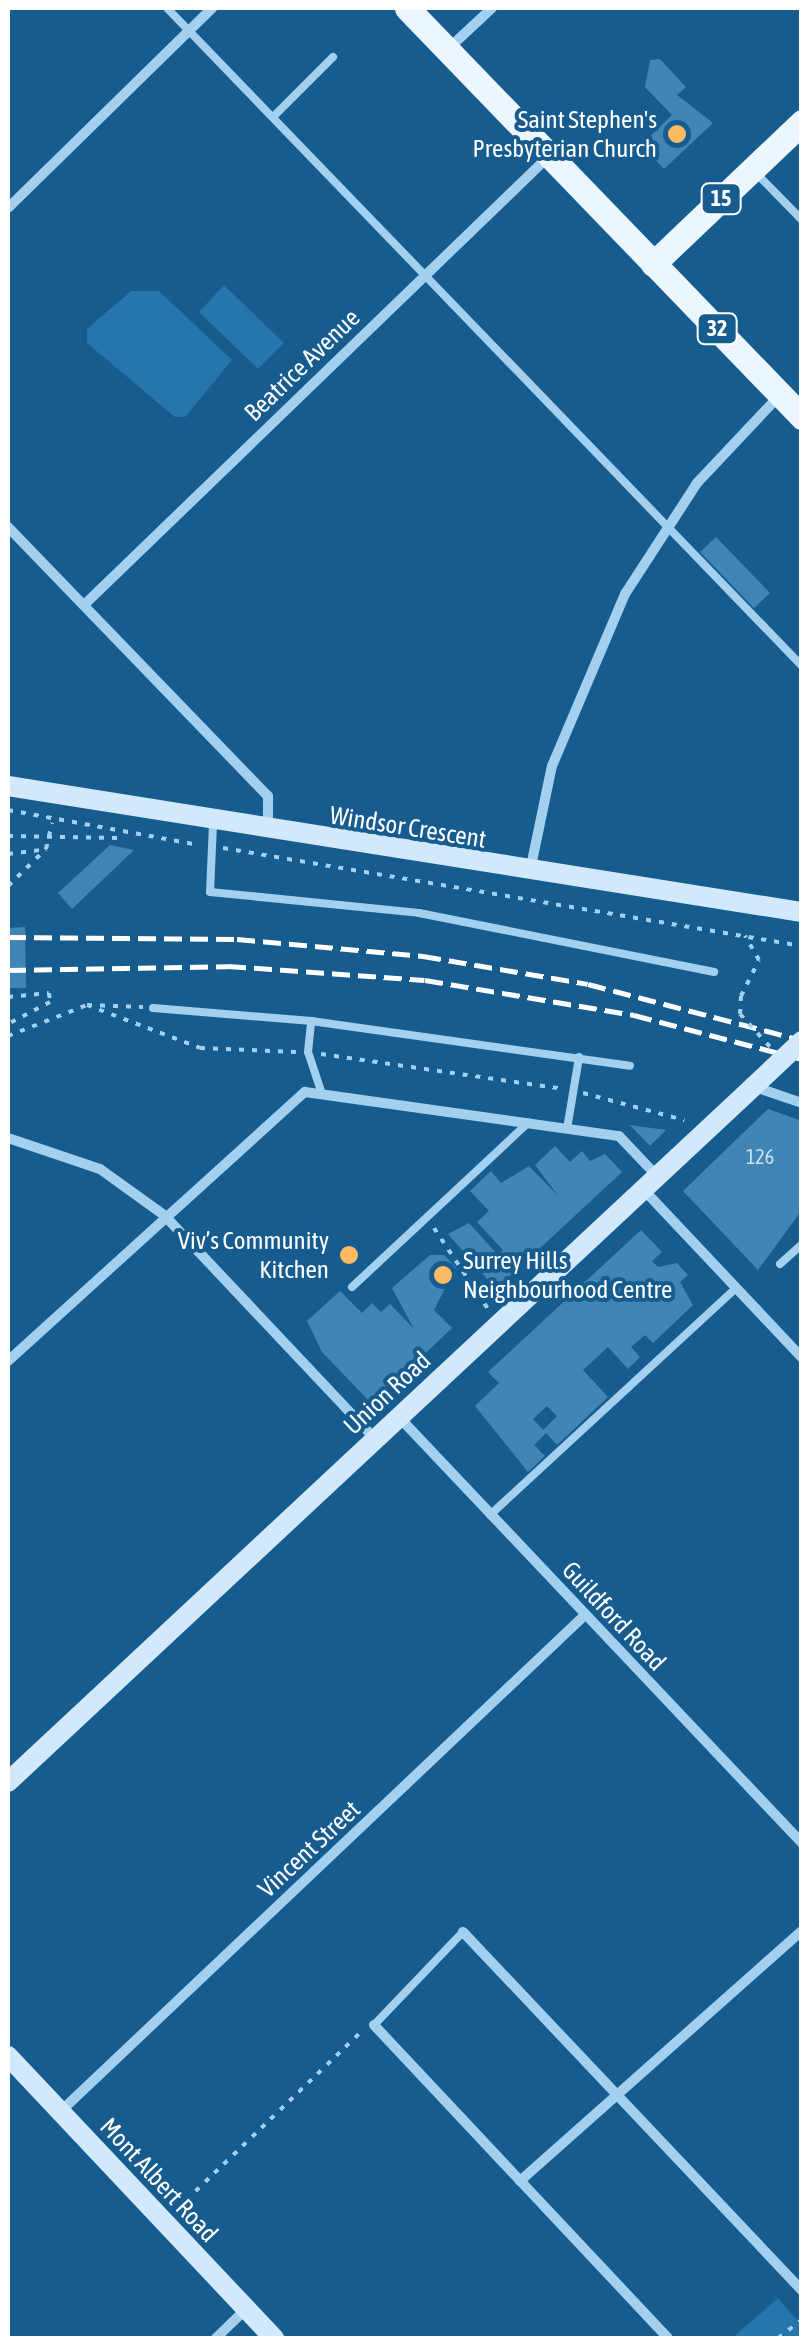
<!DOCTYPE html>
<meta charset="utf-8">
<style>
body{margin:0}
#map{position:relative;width:809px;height:2346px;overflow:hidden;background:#175c8f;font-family:"Asap Condensed",sans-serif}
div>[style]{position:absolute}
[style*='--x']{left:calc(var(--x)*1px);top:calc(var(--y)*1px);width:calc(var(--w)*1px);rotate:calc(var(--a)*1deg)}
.green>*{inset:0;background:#2675ab}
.building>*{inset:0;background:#3f86b7}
.path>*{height:4px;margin-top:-2px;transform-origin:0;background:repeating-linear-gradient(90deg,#a3d0ef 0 5px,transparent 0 13px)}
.lane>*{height:8px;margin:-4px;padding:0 4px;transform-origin:4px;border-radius:4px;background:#a3d0ef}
.street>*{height:10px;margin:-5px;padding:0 5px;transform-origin:5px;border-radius:5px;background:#a3d0ef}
.secondary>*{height:20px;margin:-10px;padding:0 10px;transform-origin:10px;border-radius:10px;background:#d1e9fb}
.primary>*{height:25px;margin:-12.5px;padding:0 12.5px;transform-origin:12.5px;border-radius:12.5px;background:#ebf6ff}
.rail>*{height:5px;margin-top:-2.5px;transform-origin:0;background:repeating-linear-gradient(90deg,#fff 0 18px,transparent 0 26px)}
.path-bridge>*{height:4px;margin-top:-2px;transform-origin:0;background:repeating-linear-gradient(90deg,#a3d0ef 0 5px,transparent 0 13px)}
.secondary-bridge>*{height:20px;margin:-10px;padding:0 10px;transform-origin:10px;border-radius:10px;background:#d1e9fb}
.dots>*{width:28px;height:28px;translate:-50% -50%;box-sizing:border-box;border:5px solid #175c8f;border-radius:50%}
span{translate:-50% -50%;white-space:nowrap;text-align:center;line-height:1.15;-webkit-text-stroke:8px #175c8f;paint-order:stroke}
.number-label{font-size:20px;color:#cfe1ed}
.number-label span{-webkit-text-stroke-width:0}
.shield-label span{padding:2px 8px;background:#175c8f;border:2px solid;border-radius:8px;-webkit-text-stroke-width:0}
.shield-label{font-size:22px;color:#fff;font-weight:700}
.poi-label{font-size:25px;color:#fff}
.right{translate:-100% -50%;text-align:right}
.left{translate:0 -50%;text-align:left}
.street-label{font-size:25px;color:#fff}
.frame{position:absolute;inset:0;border:10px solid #fff;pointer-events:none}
</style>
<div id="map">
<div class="green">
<div style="clip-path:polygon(224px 285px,284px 343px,258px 369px,199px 312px)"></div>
<div style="clip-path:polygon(131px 291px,159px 291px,232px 360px,185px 417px,175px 417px,87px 343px,87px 329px)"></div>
<div style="clip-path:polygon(778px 2298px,801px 2325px,798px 2338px,732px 2338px)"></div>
</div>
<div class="building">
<div style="clip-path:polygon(660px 59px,686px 87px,677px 95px,713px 123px,664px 169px,641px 145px,672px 115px,645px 87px,650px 60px)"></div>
<div style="clip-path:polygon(716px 537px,770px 593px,754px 608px,700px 552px)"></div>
<div style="clip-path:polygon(110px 845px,134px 850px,72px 909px,58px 893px)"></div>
<div style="clip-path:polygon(25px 927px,26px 988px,8px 988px,8px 928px)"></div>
<div style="clip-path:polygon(768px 1109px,802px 1121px,802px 1210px,758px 1270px,683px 1191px)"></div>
<div style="clip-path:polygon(630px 1125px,666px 1130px,650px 1146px)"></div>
<div style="clip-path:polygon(555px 1146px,570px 1162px,582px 1151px,590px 1161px,605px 1154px,622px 1172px,496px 1289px,448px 1234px,469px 1223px,498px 1255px,503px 1250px,477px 1222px,489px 1211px,470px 1191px,491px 1171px,501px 1183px,529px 1166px,559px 1197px,535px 1165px)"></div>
<div style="clip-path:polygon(evenodd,641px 1230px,662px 1252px,652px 1261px,658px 1267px,677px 1263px,688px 1275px,680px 1282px,693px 1305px,653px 1343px,645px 1335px,631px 1347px,640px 1357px,628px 1369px,608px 1347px,583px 1370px,608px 1397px,557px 1445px,546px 1433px,534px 1445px,545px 1456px,528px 1472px,475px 1406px,499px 1383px,488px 1372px,641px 1230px,547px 1406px,557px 1416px,543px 1430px,533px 1419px,547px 1406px)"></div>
<div style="clip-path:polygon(430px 1255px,444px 1255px,456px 1267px,434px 1310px,452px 1328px,372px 1404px,322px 1352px,307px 1321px,340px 1291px,362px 1313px,372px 1303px,381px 1312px,390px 1304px,414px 1329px,392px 1288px)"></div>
</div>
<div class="path">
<div style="--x:8;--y:810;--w:194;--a:10.4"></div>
<div style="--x:8;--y:836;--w:110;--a:1"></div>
<div style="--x:223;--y:848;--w:587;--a:9.61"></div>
<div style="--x:8;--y:854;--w:38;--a:-7"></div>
<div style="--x:8;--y:886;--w:53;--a:-44.2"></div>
<div style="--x:46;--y:849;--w:27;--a:-77"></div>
<div style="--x:741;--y:996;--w:40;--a:-63.4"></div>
<div style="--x:759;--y:960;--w:28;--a:-120"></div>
<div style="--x:8;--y:997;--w:41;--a:-5.6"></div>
<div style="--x:49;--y:993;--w:9;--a:84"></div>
<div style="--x:50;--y:1002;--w:47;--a:152.4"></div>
<div style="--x:87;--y:1005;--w:121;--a:20.8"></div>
<div style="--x:200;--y:1048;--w:96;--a:2.4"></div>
<div style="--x:8;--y:1036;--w:85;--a:-21.4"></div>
<div style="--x:87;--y:1005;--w:56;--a:2"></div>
<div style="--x:321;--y:1054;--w:246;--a:8.2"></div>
<div style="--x:583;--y:1093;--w:105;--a:15"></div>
<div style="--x:434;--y:1228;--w:97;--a:56.3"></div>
<div style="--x:177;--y:2209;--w:255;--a:-43.9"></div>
<div style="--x:778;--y:2338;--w:30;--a:-37"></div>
</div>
<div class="lane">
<div style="--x:167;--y:8;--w:914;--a:46.02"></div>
<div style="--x:273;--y:117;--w:85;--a:-45"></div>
<div style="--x:756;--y:173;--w:66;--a:45.6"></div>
<div style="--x:213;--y:824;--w:68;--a:92.5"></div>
<div style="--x:210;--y:892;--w:210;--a:5.7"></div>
<div style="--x:419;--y:913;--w:301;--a:11.3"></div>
<div style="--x:153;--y:1008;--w:159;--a:4.7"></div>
<div style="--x:321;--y:1091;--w:41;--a:-108.4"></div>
<div style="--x:308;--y:1052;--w:31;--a:-84"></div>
<div style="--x:311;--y:1021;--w:322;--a:8"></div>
<div style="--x:567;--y:1129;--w:73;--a:-80.5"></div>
<div style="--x:780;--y:1264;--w:30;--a:-42"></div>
<div style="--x:352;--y:1287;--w:241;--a:-43"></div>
<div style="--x:490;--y:1515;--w:335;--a:-42.7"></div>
<div style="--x:374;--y:2025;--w:129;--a:-46.3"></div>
</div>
<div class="street">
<div style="--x:448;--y:49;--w:60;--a:-43"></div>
<div style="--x:8;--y:208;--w:286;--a:-44.4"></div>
<div style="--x:8;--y:527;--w:374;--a:46"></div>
<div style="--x:268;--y:796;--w:30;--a:90"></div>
<div style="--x:84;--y:605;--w:644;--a:-43.99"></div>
<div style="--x:530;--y:871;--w:107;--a:-78.2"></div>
<div style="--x:552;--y:766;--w:187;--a:-67"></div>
<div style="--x:625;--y:594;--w:132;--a:-57"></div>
<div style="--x:697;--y:483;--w:121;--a:-46.7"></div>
<div style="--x:755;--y:1087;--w:50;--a:18.8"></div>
<div style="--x:8;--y:1138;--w:97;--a:18.6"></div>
<div style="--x:100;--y:1169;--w:79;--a:35.7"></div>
<div style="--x:164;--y:1215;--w:308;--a:46.7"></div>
<div style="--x:643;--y:1189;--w:232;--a:46.7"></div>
<div style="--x:8;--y:1361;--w:401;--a:-42.2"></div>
<div style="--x:305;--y:1092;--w:317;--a:8"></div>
<div style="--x:619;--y:1136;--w:55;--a:46.5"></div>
<div style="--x:398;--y:1416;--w:588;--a:46.59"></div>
<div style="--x:463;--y:1932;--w:493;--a:46.6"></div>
<div style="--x:374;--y:2025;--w:429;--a:46.8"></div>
<div style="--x:61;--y:2111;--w:722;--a:-43.43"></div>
<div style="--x:520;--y:2181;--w:377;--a:-41.6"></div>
<div style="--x:216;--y:2338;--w:42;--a:-44"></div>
</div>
<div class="secondary">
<div style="--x:8;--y:786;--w:804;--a:9.02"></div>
<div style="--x:8;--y:1782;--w:1020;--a:-43.01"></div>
<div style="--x:8;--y:2056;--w:388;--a:46.7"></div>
</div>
<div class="primary">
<div style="--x:407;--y:8;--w:569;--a:46"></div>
<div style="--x:653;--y:264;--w:206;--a:-43.6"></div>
</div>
<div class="rail">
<div style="--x:8;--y:937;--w:229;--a:0.5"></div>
<div style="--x:237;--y:939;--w:187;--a:5.2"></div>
<div style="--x:423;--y:956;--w:167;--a:9.6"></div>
<div style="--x:588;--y:984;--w:221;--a:14.7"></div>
<div style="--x:8;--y:970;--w:220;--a:-1"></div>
<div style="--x:228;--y:966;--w:197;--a:4.1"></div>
<div style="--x:425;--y:980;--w:212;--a:9.5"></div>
<div style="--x:634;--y:1015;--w:174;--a:14.7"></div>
</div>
<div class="path-bridge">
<div style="--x:741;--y:996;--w:18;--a:93"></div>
<div style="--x:740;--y:1014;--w:46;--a:47.6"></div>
</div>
<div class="secondary-bridge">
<div style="--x:754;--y:1086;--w:66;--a:-43.2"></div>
</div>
<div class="dots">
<div style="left:677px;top:134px;background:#ffbb61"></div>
<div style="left:349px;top:1255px;background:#ffbb61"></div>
<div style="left:443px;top:1275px;background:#ffbb61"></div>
</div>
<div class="number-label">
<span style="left:760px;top:1156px">126</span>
</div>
<div class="shield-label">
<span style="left:721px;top:199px">15</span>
<span style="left:717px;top:329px">32</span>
</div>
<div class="poi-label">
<span class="right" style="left:657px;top:134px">Saint Stephen's<br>Presbyterian Church</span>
<span class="right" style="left:329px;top:1255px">Viv’s Community<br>Kitchen</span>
<span class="left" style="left:463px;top:1275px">Surrey Hills<br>Neighbourhood Centre</span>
</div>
<div class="street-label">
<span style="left:302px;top:365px;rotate:-44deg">Beatrice Avenue</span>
<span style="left:408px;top:827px;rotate:9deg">Windsor Crescent</span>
<span style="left:387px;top:1393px;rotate:-43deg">Union Road</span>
<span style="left:614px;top:1616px;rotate:47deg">Guildford Road</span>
<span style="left:309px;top:1849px;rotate:-43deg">Vincent Street</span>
<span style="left:159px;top:2180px;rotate:47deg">Mont Albert Road</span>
</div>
<div class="frame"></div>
</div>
